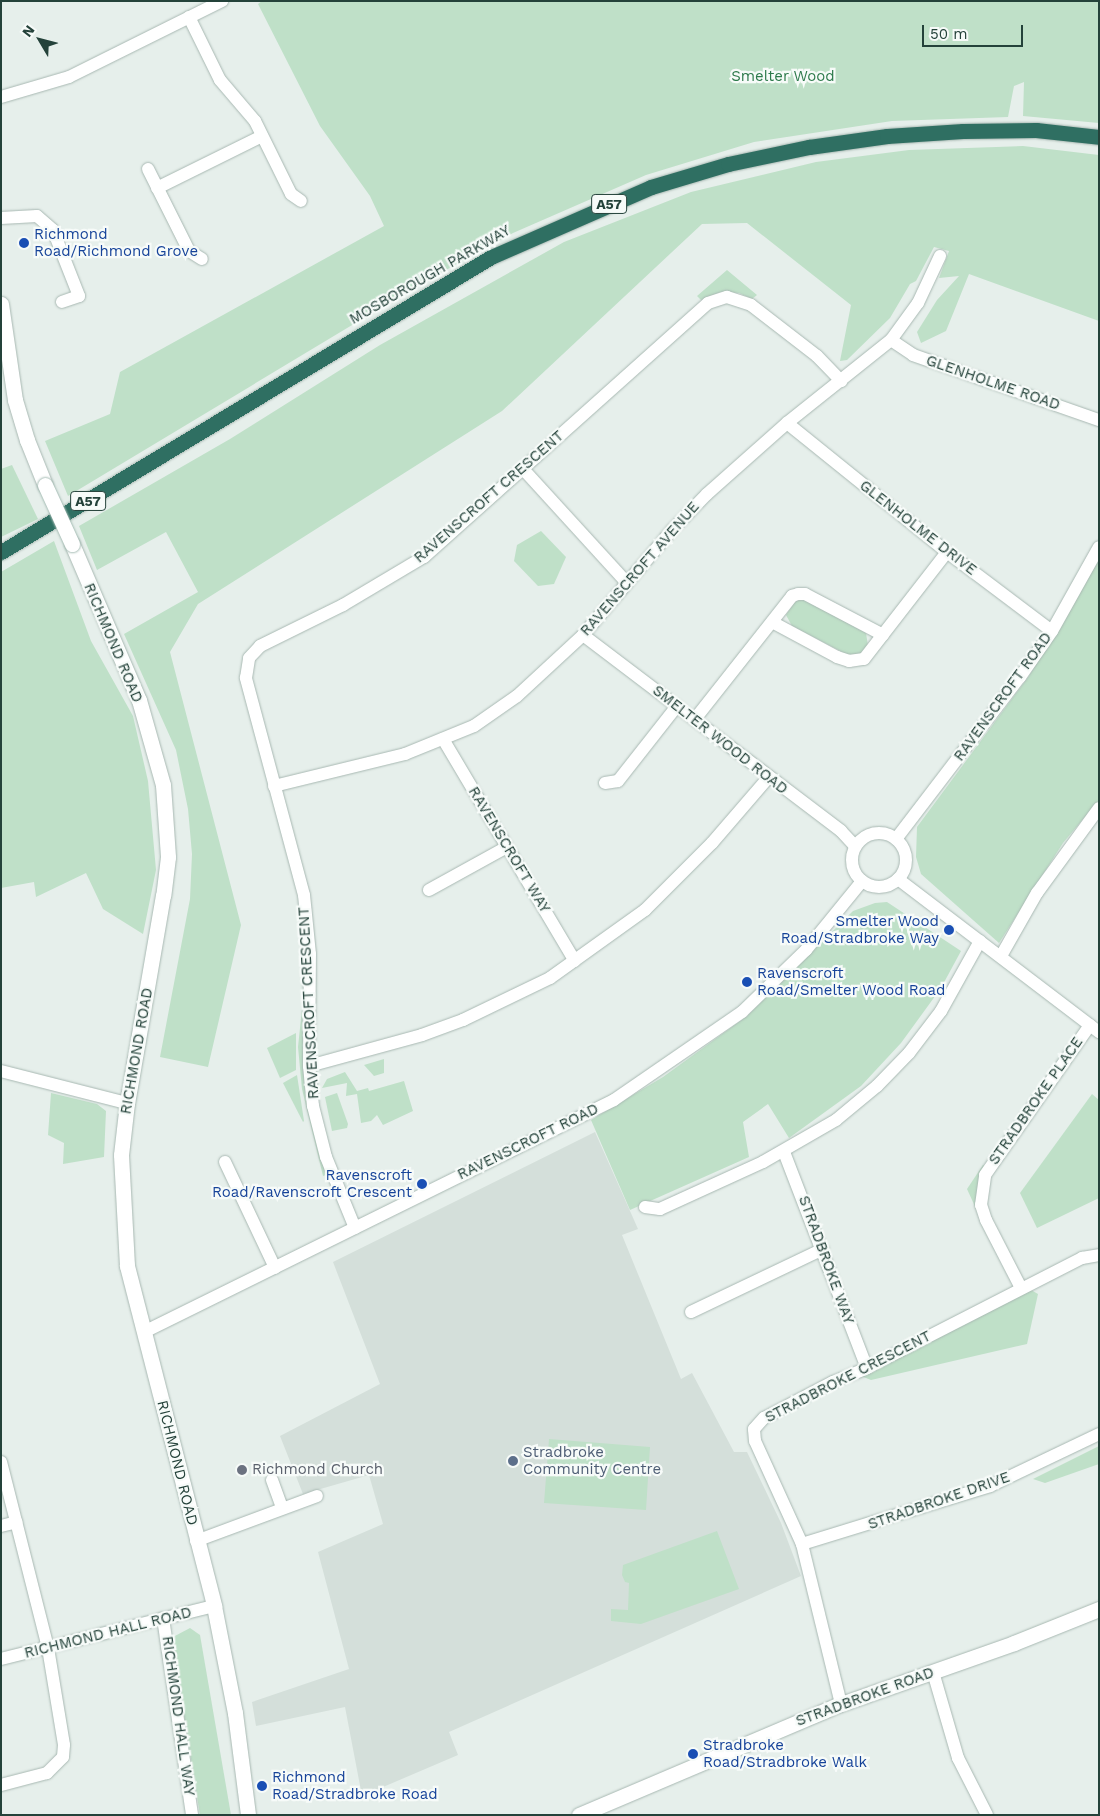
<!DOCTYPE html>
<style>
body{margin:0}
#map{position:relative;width:1100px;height:1816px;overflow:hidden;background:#e6efeb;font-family:"Work Sans",sans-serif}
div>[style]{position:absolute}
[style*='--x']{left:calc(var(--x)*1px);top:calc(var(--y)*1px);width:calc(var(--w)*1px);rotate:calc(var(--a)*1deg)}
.built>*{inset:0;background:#d4dfda}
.green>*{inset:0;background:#bfe0c8}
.roads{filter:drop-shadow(0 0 1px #a8b8b2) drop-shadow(0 0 1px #a8b8b2)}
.street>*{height:12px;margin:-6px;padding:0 6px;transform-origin:6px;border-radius:6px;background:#fff}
.street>.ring{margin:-6px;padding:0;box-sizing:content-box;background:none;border:12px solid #fff;border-radius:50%}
.secondary>*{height:15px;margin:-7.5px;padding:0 7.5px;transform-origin:7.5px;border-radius:7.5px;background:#fff}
.highway>*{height:15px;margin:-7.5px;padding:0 7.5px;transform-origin:7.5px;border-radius:7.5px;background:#2f6f62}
.bridges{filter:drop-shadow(0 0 1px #a4bbb3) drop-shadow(0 0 1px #a4bbb3)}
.secondary-bridge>*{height:15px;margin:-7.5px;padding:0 7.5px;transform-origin:7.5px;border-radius:7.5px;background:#fff}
.dots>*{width:14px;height:14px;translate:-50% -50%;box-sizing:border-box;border:2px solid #f7fbf9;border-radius:50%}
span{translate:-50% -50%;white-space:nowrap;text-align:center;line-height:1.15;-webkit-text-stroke:4.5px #f7fbf9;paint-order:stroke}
.shield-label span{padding:1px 4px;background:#f7fbf9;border:1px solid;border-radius:4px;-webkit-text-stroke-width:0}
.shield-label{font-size:14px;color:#24423a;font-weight:700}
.park-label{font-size:15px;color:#2d7a4b}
.transit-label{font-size:15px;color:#164399}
.left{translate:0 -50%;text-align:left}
.right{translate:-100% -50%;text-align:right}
.street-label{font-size:15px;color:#24423a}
.service-label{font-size:15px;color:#4e5e75}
.worship-label{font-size:15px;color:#5b616d}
.frame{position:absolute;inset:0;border:2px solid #24423a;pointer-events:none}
.north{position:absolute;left:15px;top:15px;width:50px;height:50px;-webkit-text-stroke:4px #f7fbf9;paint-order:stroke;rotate:307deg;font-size:14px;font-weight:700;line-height:20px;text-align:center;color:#24423a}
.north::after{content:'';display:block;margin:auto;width:18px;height:22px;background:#24423a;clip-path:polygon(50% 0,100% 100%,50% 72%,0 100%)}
.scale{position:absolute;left:922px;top:25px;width:101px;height:22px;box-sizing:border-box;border:2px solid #24423a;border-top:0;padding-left:6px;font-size:15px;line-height:18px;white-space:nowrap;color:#24423a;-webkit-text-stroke:4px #f7fbf9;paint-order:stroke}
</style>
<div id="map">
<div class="built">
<div style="clip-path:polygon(595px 1132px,638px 1229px,622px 1235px,681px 1379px,692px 1373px,734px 1452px,747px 1452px,781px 1523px,801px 1576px,449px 1732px,458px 1755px,362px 1796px,345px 1707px,256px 1726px,252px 1702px,349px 1669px,318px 1552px,383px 1524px,369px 1475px,303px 1494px,280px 1436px,380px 1384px,333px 1262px)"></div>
</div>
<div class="green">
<div style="clip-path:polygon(262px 1px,1099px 1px,1099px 123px,1023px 116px,1024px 82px,1014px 86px,1008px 117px,892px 121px,754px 142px,646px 175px,513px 233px,417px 286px,68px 496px,45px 441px,110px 414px,120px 372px,384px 226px,370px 196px,320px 126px,258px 4px)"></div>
<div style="clip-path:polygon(1023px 146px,1099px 155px,1099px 321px,969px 274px,946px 331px,921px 343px,917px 332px,937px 300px,959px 276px,939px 278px,949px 251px,934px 247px,916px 281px,910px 284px,890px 318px,847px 360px,840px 361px,851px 305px,747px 223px,702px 224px,502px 411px,198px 604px,170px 652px,241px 925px,208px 1067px,160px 1057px,190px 899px,192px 854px,188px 809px,176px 750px,124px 634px,198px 592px,166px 532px,97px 570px,79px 526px,230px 439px,380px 345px,564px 242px,691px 192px,816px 162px,909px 150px)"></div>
<div style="clip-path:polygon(727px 270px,757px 295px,752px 299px,739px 293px,721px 292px,701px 300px,697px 296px)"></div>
<div style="clip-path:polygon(12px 465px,38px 519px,1px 537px,1px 469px)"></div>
<div style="clip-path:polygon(541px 531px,566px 557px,554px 584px,538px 586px,514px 561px,517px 545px)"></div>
<div style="clip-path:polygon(54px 541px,91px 641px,133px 716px,148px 781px,156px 870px,143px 934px,103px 909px,86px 873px,36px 897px,34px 882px,1px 888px,1px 572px)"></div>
<div style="clip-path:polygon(1099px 560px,1099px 800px,1063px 843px,999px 943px,921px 874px,916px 857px,917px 827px,1029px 676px)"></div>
<div style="clip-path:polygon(802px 598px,866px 633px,868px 646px,861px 654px,848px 655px,792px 626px,786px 615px,796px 600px)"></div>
<div style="clip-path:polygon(887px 902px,961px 951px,941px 988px,901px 1043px,861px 1086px,789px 1138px,768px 1104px,743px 1122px,749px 1157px,630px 1210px,591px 1120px,663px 1077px,747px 1016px,853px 911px,875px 903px)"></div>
<div style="clip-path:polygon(302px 1009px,304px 1069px,318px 1148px,326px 1175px,323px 1176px,302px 1089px,298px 1047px)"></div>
<div style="clip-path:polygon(296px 1033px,296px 1070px,280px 1078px,267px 1048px)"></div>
<div style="clip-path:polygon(384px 1059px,384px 1073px,374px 1076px,364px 1065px)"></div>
<div style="clip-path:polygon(345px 1072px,357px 1091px,368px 1088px,369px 1091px,404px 1081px,413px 1111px,383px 1125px,377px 1115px,371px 1121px,361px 1123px,357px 1094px,346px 1096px,347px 1083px,322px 1088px,327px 1079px)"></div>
<div style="clip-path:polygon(297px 1075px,304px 1121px,303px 1122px,283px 1083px)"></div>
<div style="clip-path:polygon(51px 1093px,97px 1104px,106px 1111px,104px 1157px,63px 1164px,64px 1143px,48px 1135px)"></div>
<div style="clip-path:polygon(337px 1093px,348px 1124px,347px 1128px,332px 1131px,325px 1097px)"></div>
<div style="clip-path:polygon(1092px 1094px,1099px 1100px,1099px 1198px,1037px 1228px,1020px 1193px)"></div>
<div style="clip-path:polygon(983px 1165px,985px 1166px,978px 1213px,967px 1189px)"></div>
<div style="clip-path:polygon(1031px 1290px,1038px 1294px,1027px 1344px,871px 1380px,861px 1376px)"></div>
<div style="clip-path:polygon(549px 1439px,650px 1447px,646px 1510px,544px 1503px)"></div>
<div style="clip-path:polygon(1099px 1446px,1099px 1464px,1045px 1483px,1033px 1479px)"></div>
<div style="clip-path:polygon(717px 1531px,739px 1589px,641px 1624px,611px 1621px,611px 1609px,628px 1610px,629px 1583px,625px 1582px,622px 1575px,623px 1565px)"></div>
<div style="clip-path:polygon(190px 1628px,200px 1635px,231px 1815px,200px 1815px,173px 1647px,173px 1637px)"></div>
</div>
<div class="roads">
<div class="street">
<div style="--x:189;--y:17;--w:70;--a:63.8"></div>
<div style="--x:220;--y:80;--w:54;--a:49.5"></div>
<div style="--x:255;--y:121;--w:81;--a:63.7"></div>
<div style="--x:291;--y:194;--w:12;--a:35"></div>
<div style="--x:1;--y:97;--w:71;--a:-16.4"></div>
<div style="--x:69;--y:77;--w:171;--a:-26.4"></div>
<div style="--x:148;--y:169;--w:92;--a:63.4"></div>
<div style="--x:189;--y:251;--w:15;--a:32"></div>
<div style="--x:157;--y:188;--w:117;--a:-26.3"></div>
<div style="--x:1;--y:218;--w:36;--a:-3"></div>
<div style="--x:37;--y:216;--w:21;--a:41"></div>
<div style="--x:53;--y:230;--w:71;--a:68.5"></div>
<div style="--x:79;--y:296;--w:18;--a:161"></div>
<div style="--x:891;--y:340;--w:27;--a:34"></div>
<div style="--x:913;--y:355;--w:197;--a:19.3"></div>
<div style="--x:787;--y:423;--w:206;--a:38.9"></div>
<div style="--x:947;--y:552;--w:131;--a:37"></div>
<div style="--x:523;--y:469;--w:154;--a:47.6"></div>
<div style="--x:772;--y:622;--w:74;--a:28.3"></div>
<div style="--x:837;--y:657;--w:13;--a:18"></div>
<div style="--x:849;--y:661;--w:15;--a:-8"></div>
<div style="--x:864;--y:659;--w:135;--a:-52.2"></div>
<div style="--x:583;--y:635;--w:324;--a:37.2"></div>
<div style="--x:841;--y:831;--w:21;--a:47"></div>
<div style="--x:695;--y:719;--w:157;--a:-51.7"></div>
<div style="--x:792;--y:596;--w:6;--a:-18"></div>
<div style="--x:798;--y:594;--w:7;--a:0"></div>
<div style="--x:805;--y:594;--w:88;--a:27.7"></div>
<div style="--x:443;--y:739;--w:258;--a:59.3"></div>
<div style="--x:605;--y:783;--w:13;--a:-9"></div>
<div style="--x:618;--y:781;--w:95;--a:-51.8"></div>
<div style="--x:274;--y:786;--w:135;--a:-13.7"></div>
<div style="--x:405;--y:754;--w:74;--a:-22.1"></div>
<div style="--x:474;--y:726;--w:52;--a:-34.9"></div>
<div style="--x:517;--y:696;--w:90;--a:-42.7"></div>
<div style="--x:583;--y:635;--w:138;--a:-49.7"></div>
<div style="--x:672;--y:530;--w:50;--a:-45.8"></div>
<div style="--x:707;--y:494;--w:107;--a:-41.6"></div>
<div style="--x:787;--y:423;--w:133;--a:-38.6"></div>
<div style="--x:891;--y:340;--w:46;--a:-53.9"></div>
<div style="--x:918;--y:303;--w:52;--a:-64.9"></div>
<div class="ring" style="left:852px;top:833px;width:42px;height:42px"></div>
<div style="--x:896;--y:839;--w:204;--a:-52.6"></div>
<div style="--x:1020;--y:677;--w:56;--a:-55.2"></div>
<div style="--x:1052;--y:631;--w:96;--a:-60.8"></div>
<div style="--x:898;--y:879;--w:253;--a:37.3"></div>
<div style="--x:429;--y:890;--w:89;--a:-28.9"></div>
<div style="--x:1001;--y:956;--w:73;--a:-60.3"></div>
<div style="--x:1037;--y:893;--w:105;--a:-53.9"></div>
<div style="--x:309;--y:1066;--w:117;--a:-15.3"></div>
<div style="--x:422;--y:1035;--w:44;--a:-20.1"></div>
<div style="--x:463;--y:1020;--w:97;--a:-25.8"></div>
<div style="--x:550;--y:978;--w:117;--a:-35.6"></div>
<div style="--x:645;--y:910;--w:95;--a:-45"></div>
<div style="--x:712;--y:843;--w:86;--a:-49.3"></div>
<div style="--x:1;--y:1071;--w:130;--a:14.3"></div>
<div style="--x:784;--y:1152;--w:231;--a:69"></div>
<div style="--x:225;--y:1162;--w:117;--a:64.7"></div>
<div style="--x:645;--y:1207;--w:15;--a:8"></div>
<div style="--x:660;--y:1209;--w:113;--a:-24.5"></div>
<div style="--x:763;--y:1162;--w:84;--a:-29.9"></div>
<div style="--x:836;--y:1120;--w:53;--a:-39.7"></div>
<div style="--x:877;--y:1086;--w:46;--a:-45.9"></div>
<div style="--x:909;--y:1053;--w:53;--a:-52.7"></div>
<div style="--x:941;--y:1011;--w:80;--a:-60.9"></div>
<div style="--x:355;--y:1228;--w:77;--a:-112.2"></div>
<div style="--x:326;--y:1157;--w:53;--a:-104.3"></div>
<div style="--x:313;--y:1106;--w:40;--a:-95.7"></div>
<div style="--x:309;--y:1066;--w:112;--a:-89.5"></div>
<div style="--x:310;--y:954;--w:59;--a:-95.8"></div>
<div style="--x:304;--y:895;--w:225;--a:-105"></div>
<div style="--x:246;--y:678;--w:20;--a:-81"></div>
<div style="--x:249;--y:658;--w:16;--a:-47"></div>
<div style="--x:260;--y:646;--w:93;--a:-26.3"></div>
<div style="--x:343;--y:605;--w:94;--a:-30.7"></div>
<div style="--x:424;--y:557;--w:381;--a:-41.8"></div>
<div style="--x:708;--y:303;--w:20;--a:-18"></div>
<div style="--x:727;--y:297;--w:25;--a:18"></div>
<div style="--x:751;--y:305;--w:83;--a:37.7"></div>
<div style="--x:817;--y:356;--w:35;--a:46"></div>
<div style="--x:1021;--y:1288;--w:76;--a:-117.2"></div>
<div style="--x:986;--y:1220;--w:16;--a:-108"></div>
<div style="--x:981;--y:1205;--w:30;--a:-82"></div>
<div style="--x:985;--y:1175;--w:183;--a:-55"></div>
<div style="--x:691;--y:1312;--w:146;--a:-25.5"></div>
<div style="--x:144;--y:1332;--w:524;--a:-26.27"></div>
<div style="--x:614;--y:1100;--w:155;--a:-34.5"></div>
<div style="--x:742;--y:1012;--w:89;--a:-44.1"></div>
<div style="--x:806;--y:950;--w:89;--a:-50.9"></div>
<div style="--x:1;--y:1462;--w:192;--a:75.8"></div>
<div style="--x:48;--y:1648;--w:98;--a:80.6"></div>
<div style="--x:64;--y:1745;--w:12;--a:95"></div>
<div style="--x:63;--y:1757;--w:23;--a:135"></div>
<div style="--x:47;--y:1773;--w:48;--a:165.4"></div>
<div style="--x:272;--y:1480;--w:29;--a:70"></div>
<div style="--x:1;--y:1526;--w:16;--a:-14"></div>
<div style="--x:196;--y:1541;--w:129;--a:-20.4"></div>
<div style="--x:802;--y:1544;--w:197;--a:-17.1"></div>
<div style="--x:990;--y:1486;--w:121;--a:-25.5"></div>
<div style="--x:163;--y:1618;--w:199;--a:81.6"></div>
<div style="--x:1;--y:1659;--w:219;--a:-14"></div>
<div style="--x:933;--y:1672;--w:90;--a:73.8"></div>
<div style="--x:958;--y:1758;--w:64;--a:63"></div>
<div style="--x:841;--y:1704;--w:165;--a:-103.7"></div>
<div style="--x:802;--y:1544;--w:113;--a:-114.5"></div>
<div style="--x:755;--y:1441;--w:12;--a:-95"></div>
<div style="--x:754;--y:1429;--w:15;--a:-48"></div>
<div style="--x:764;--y:1418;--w:78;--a:-27.6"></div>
<div style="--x:833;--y:1382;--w:37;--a:-22"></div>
<div style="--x:867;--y:1368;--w:242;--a:-27.1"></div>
<div style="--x:1082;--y:1258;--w:17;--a:-10"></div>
</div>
<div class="secondary">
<div style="--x:1;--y:304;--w:97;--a:81.7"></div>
<div style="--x:15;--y:400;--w:42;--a:73.3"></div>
<div style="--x:27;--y:440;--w:48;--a:68.2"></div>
<div style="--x:72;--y:544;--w:170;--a:66.8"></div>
<div style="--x:139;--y:700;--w:88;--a:74.2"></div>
<div style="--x:163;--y:785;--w:72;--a:86"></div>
<div style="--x:168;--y:857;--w:38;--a:97"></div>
<div style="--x:163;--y:895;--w:211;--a:99.8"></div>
<div style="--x:127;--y:1103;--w:52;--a:96.6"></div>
<div style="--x:121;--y:1155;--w:111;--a:86.9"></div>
<div style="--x:127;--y:1266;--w:351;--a:75.6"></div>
<div style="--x:214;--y:1606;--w:109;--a:78.9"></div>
<div style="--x:235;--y:1713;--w:103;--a:82.7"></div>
<div style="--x:579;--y:1815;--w:285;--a:-23"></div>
<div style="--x:841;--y:1704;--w:183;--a:-19.4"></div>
<div style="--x:1014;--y:1643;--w:92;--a:-21.8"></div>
</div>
<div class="highway">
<div style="--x:1;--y:552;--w:572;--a:-31.05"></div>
<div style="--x:491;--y:257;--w:175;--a:-23.6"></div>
<div style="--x:651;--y:187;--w:80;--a:-16.6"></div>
<div style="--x:728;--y:164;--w:83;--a:-11.9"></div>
<div style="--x:809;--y:147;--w:79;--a:-8"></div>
<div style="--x:887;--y:136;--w:76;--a:-3.8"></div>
<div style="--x:963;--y:131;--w:73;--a:-0.8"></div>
<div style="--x:1036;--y:130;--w:63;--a:6.3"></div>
</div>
</div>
<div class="bridges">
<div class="secondary-bridge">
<div style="--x:45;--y:485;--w:65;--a:65.4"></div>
</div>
</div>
<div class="dots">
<div style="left:24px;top:243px;background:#1a4fb4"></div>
<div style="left:949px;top:930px;background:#1a4fb4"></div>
<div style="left:747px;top:982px;background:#1a4fb4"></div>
<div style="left:422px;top:1184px;background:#1a4fb4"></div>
<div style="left:513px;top:1461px;background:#5c6f8a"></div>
<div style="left:242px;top:1470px;background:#6b7280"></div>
<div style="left:693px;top:1754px;background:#1a4fb4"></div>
<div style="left:262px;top:1786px;background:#1a4fb4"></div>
</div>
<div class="shield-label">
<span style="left:609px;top:204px">A57</span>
<span style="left:88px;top:501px">A57</span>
</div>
<div class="park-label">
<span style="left:783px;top:77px">Smelter Wood</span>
</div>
<div class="transit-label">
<span class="left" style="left:34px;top:243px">Richmond<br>Road/Richmond Grove</span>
<span class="right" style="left:939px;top:930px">Smelter Wood<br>Road/Stradbroke Way</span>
<span class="left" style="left:757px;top:982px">Ravenscroft<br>Road/Smelter Wood Road</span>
<span class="right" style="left:412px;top:1184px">Ravenscroft<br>Road/Ravenscroft Crescent</span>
<span class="left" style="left:703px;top:1754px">Stradbroke<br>Road/Stradbroke Walk</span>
<span class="left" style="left:272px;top:1786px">Richmond<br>Road/Stradbroke Road</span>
</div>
<div class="street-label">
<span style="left:430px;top:275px;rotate:-30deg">MOSBOROUGH PARKWAY</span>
<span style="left:993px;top:383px;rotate:19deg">GLENHOLME ROAD</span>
<span style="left:489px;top:497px;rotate:-41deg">RAVENSCROFT CRESCENT</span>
<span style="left:918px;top:528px;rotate:38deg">GLENHOLME DRIVE</span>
<span style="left:640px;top:569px;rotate:-49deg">RAVENSCROFT AVENUE</span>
<span style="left:113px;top:643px;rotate:67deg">RICHMOND ROAD</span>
<span style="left:1003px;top:697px;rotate:-54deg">RAVENSCROFT ROAD</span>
<span style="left:720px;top:740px;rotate:38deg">SMELTER WOOD ROAD</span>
<span style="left:509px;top:850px;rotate:59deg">RAVENSCROFT WAY</span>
<span style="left:309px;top:1003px;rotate:-93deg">RAVENSCROFT CRESCENT</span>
<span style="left:137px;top:1051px;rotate:-80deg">RICHMOND ROAD</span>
<span style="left:1036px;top:1101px;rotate:-55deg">STRADBROKE PLACE</span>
<span style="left:528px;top:1142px;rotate:-26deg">RAVENSCROFT ROAD</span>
<span style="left:826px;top:1260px;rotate:70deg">STRADBROKE WAY</span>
<span style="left:848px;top:1377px;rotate:-27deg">STRADBROKE CRESCENT</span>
<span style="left:177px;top:1463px;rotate:76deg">RICHMOND ROAD</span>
<span style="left:939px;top:1501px;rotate:-19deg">STRADBROKE DRIVE</span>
<span style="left:108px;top:1633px;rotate:-14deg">RICHMOND HALL ROAD</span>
<span style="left:865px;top:1697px;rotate:-20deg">STRADBROKE ROAD</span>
<span style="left:178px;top:1716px;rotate:82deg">RICHMOND HALL WAY</span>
</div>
<div class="service-label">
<span class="left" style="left:523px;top:1461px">Stradbroke<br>Community Centre</span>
</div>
<div class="worship-label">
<span class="left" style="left:252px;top:1470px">Richmond Church</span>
</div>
<div class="frame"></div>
<div class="north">N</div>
<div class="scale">50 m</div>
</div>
